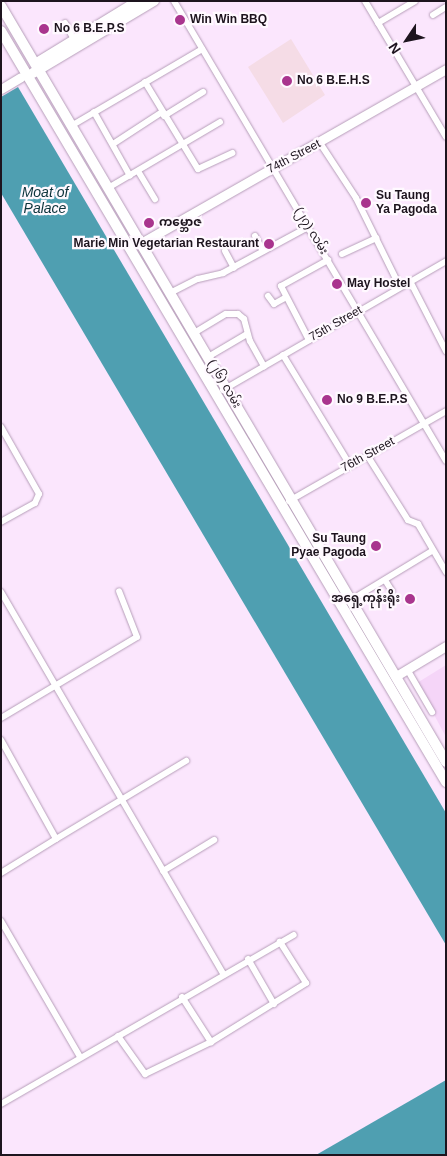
<!DOCTYPE html>
<meta charset="utf-8">
<style>
body{margin:0}
#map{position:relative;width:447px;height:1156px;overflow:hidden;background:#fbe6fd;font-family:Helvetica,"Noto Sans Myanmar",sans-serif}
div>[style]{position:absolute}
[style*='--x']{left:calc(var(--x)*1px);top:calc(var(--y)*1px);width:calc(var(--w)*1px);rotate:calc(var(--a)*1deg)}
.built>*{inset:0;background:#f5d5f8}
.education>*{inset:0;background:#f5dce6}
.water>*{inset:0;background:#4f9fb1}
.roads{filter:drop-shadow(0 0 1px #b69eb9) drop-shadow(0 0 1px #b69eb9)}
.street>*{height:6px;margin:-3px;padding:0 3px;transform-origin:3px;border-radius:3px;background:#fff}
.secondary>*{height:9px;margin:-4.5px;padding:0 4.5px;transform-origin:4.5px;border-radius:4.5px;background:#fff}
.primary>*{height:10px;margin:-5px;padding:0 5px;transform-origin:5px;border-radius:5px;background:#fff}
.dots>*{width:14px;height:14px;translate:-50% -50%;box-sizing:border-box;border:2px solid #fff9ff;border-radius:50%}
span{translate:-50% -50%;white-space:nowrap;text-align:center;line-height:1.15;-webkit-text-stroke:4.5px #fff9ff;paint-order:stroke}
.poi-label{font-size:12px;color:#1d141e;font-weight:700}
.left{translate:0 -50%;text-align:left}
.right{translate:-100% -50%;text-align:right}
.street-label{font-size:12px;color:#1d141e}
.water-label{font-size:14px;color:#0d343c;font-style:italic}
.frame{position:absolute;inset:0;border:2px solid #1d141e;pointer-events:none}
.north{position:absolute;left:382px;top:15px;width:50px;height:50px;-webkit-text-stroke:4px #fff9ff;paint-order:stroke;rotate:236deg;font-size:14px;font-weight:700;line-height:20px;text-align:center;color:#1d141e}
.north::after{content:'';display:block;margin:auto;width:18px;height:22px;background:#1d141e;clip-path:polygon(50% 0,100% 100%,50% 72%,0 100%)}
</style>
<div id="map">
<div class="built">
<div style="clip-path:polygon(446px 665px,446px 737px,417px 683px)"></div>
</div>
<div class="education">
<div style="clip-path:polygon(291px 39px,325px 95px,283px 123px,248px 67px)"></div>
</div>
<div class="water">
<div style="clip-path:polygon(18px 87px,446px 813px,446px 945px,1px 193px,1px 97px)"></div>
<div style="clip-path:polygon(446px 1080px,446px 1155px,316px 1155px)"></div>
</div>
<div class="roads">
<div class="street">
<div style="--x:174;--y:1;--w:534;--a:59.4"></div>
<div style="--x:365;--y:1;--w:158;--a:59.2"></div>
<div style="--x:433;--y:15;--w:15;--a:-32"></div>
<div style="--x:65;--y:23;--w:18;--a:61"></div>
<div style="--x:378;--y:23;--w:43;--a:-30.7"></div>
<div style="--x:145;--y:82;--w:102;--a:58.7"></div>
<div style="--x:198;--y:169;--w:38;--a:-25"></div>
<div style="--x:94;--y:112;--w:73;--a:60.6"></div>
<div style="--x:164;--y:116;--w:46;--a:-31.6"></div>
<div style="--x:71;--y:126;--w:152;--a:-30.4"></div>
<div style="--x:320;--y:143;--w:66;--a:56.8"></div>
<div style="--x:356;--y:198;--w:99;--a:63.7"></div>
<div style="--x:113;--y:144;--w:59;--a:-33.1"></div>
<div style="--x:138;--y:171;--w:33;--a:59"></div>
<div style="--x:108;--y:188;--w:130;--a:-30.5"></div>
<div style="--x:255;--y:236;--w:17;--a:62"></div>
<div style="--x:225;--y:251;--w:19;--a:62"></div>
<div style="--x:342;--y:254;--w:38;--a:-25"></div>
<div style="--x:410;--y:281;--w:79;--a:62.8"></div>
<div style="--x:170;--y:293;--w:31;--a:-27"></div>
<div style="--x:198;--y:279;--w:26;--a:-13"></div>
<div style="--x:223;--y:273;--w:97;--a:-28.4"></div>
<div style="--x:268;--y:296;--w:10;--a:53"></div>
<div style="--x:274;--y:304;--w:13;--a:-29"></div>
<div style="--x:194;--y:333;--w:37;--a:-31"></div>
<div style="--x:226;--y:314;--w:12;--a:0"></div>
<div style="--x:238;--y:314;--w:8;--a:40"></div>
<div style="--x:244;--y:319;--w:23;--a:75"></div>
<div style="--x:250;--y:341;--w:29;--a:61"></div>
<div style="--x:309;--y:340;--w:61;--a:-117.4"></div>
<div style="--x:281;--y:286;--w:54;--a:-29"></div>
<div style="--x:283;--y:355;--w:129;--a:58.7"></div>
<div style="--x:208;--y:357;--w:45;--a:-30.5"></div>
<div style="--x:223;--y:390;--w:258;--a:-30"></div>
<div style="--x:1;--y:427;--w:77;--a:60.4"></div>
<div style="--x:39;--y:494;--w:10;--a:114"></div>
<div style="--x:35;--y:503;--w:39;--a:151"></div>
<div style="--x:367;--y:455;--w:77;--a:57.8"></div>
<div style="--x:408;--y:520;--w:11;--a:22"></div>
<div style="--x:418;--y:524;--w:56;--a:59.7"></div>
<div style="--x:289;--y:501;--w:181;--a:-29.8"></div>
<div style="--x:385;--y:580;--w:13;--a:58"></div>
<div style="--x:1;--y:592;--w:442;--a:59.8"></div>
<div style="--x:351;--y:600;--w:95;--a:-31.2"></div>
<div style="--x:407;--y:669;--w:50;--a:59.8"></div>
<div style="--x:1;--y:718;--w:158;--a:-30.8"></div>
<div style="--x:137;--y:637;--w:49;--a:-111.4"></div>
<div style="--x:1;--y:740;--w:113;--a:60.9"></div>
<div style="--x:56;--y:839;--w:65;--a:148.3"></div>
<div style="--x:56;--y:839;--w:152;--a:-31"></div>
<div style="--x:163;--y:871;--w:60;--a:-31.3"></div>
<div style="--x:1;--y:921;--w:157;--a:59.8"></div>
<div style="--x:248;--y:959;--w:52;--a:60"></div>
<div style="--x:182;--y:997;--w:54;--a:57.2"></div>
<div style="--x:118;--y:1036;--w:47;--a:54.6"></div>
<div style="--x:145;--y:1074;--w:73;--a:-25.9"></div>
<div style="--x:211;--y:1042;--w:112;--a:-31.8"></div>
<div style="--x:306;--y:983;--w:49;--a:-122.4"></div>
<div style="--x:1;--y:1104;--w:338;--a:-30"></div>
</div>
<div class="secondary">
<div style="--x:1;--y:89;--w:23;--a:-31"></div>
<div style="--x:141;--y:243;--w:351;--a:-29.7"></div>
<div style="--x:396;--y:676;--w:58;--a:-31"></div>
</div>
<div class="primary">
<div style="--x:1;--y:6;--w:877;--a:59.52"></div>
<div style="--x:1;--y:31;--w:873;--a:59.35"></div>
<div style="--x:40;--y:61;--w:115;--a:-31.5"></div>
<div style="--x:33;--y:73;--w:141;--a:-30.8"></div>
</div>
</div>
<div class="dots">
<div style="left:180px;top:20px;background:#a9358e"></div>
<div style="left:44px;top:29px;background:#a9358e"></div>
<div style="left:287px;top:81px;background:#a9358e"></div>
<div style="left:366px;top:203px;background:#a9358e"></div>
<div style="left:149px;top:223px;background:#a9358e"></div>
<div style="left:269px;top:244px;background:#a9358e"></div>
<div style="left:337px;top:284px;background:#a9358e"></div>
<div style="left:327px;top:400px;background:#a9358e"></div>
<div style="left:376px;top:546px;background:#a9358e"></div>
<div style="left:410px;top:599px;background:#a9358e"></div>
</div>
<div class="poi-label">
<span class="left" style="left:190px;top:20px">Win Win BBQ</span>
<span class="left" style="left:54px;top:29px">No 6 B.E.P.S</span>
<span class="left" style="left:297px;top:81px">No 6 B.E.H.S</span>
<span class="left" style="left:376px;top:203px">Su Taung<br>Ya Pagoda</span>
<span class="left" style="left:159px;top:223px">ကမ္ဘောဇ</span>
<span class="right" style="left:259px;top:244px">Marie Min Vegetarian Restaurant</span>
<span class="left" style="left:347px;top:284px">May Hostel</span>
<span class="left" style="left:337px;top:400px">No 9 B.E.P.S</span>
<span class="right" style="left:366px;top:546px">Su Taung<br>Pyae Pagoda</span>
<span class="right" style="left:400px;top:599px">အရှေ့ကုန်းရိုး</span>
</div>
<div class="street-label">
<span style="left:294px;top:157px;rotate:-28deg">74th Street</span>
<span style="left:311px;top:231px;rotate:59deg">(၂၇) လမ်း</span>
<span style="left:336px;top:324px;rotate:-30deg">75th Street</span>
<span style="left:224px;top:384px;rotate:60deg">(၂၆) လမ်း</span>
<span style="left:368px;top:455px;rotate:-29deg">76th Street</span>
</div>
<div class="water-label">
<span style="left:45px;top:200px">Moat of<br>Palace</span>
</div>
<div class="frame"></div>
<div class="north">N</div>
</div>
